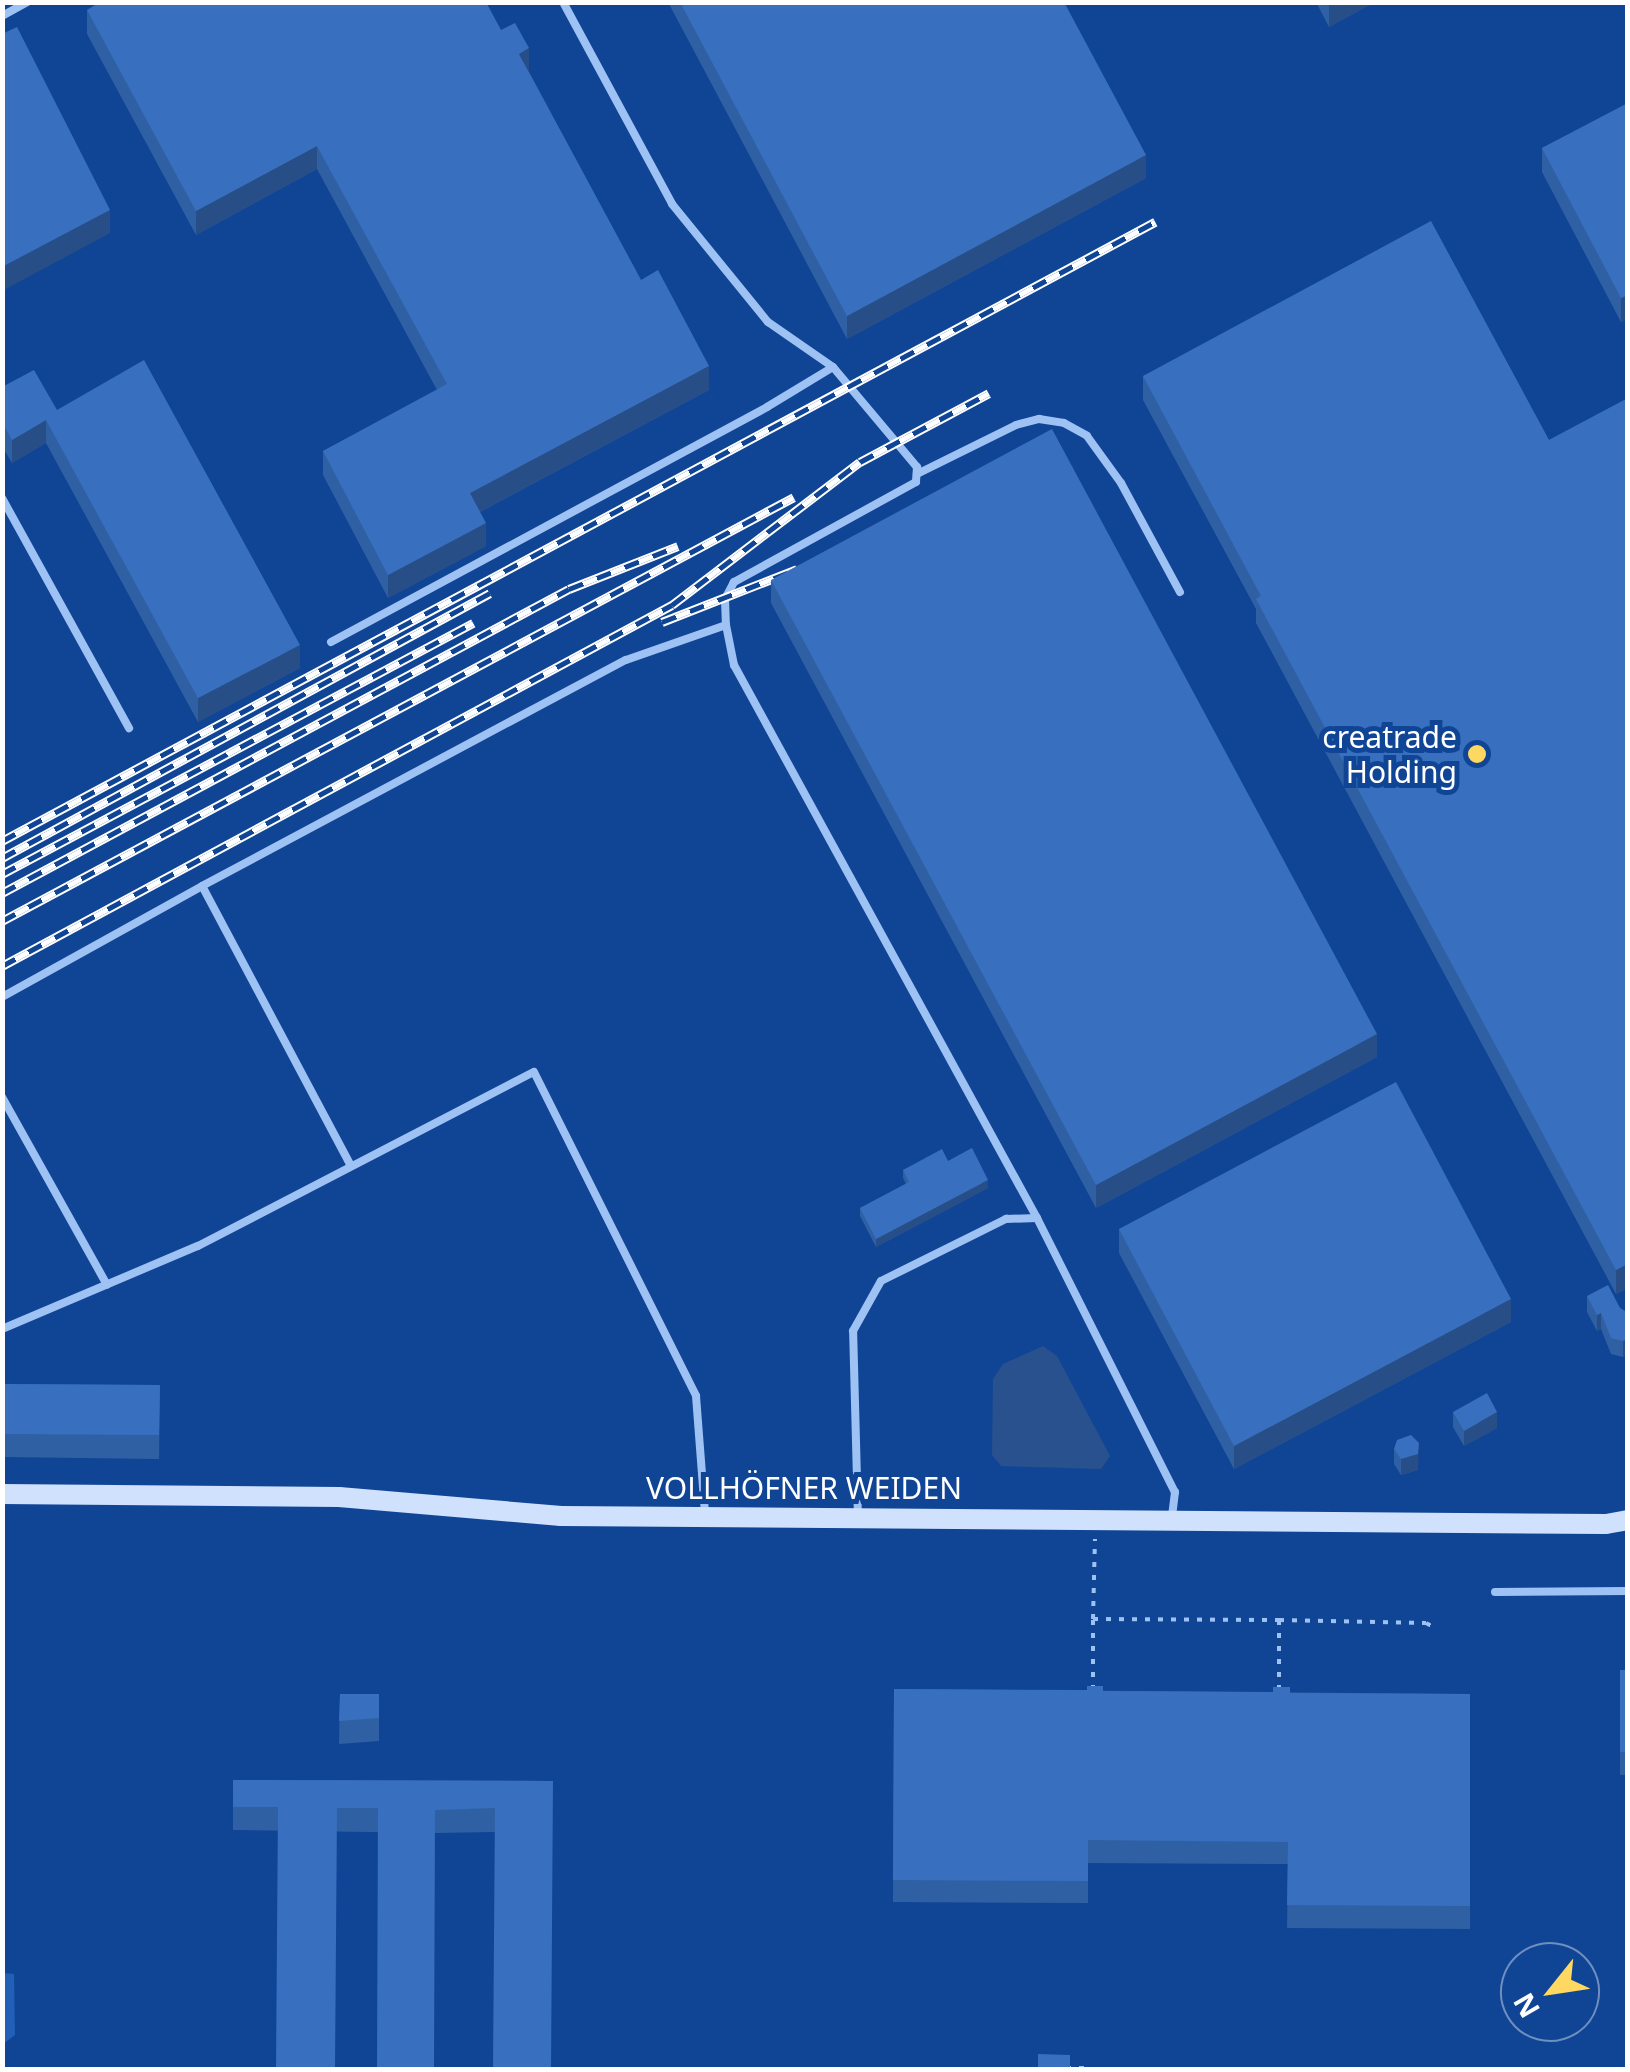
<!DOCTYPE html>
<meta charset="utf-8">
<style>
body{margin:0}
#map{position:relative;width:1630px;height:2072px;overflow:hidden;background:#104596;font-family:"Noto Sans",sans-serif}
div>[style]{position:absolute}
[style*='--x']{left:calc(var(--x)*1px);top:calc(var(--y)*1px);width:calc(var(--w)*1px);rotate:calc(var(--a)*1deg)}
.green>*{inset:0;background:#225fb6}
.water>*{inset:0;background:#29518d}
.path>*{height:4px;margin-top:-2px;transform-origin:0;background:repeating-linear-gradient(90deg,#9fc2f4 0 5px,transparent 0 13px)}
.lane>*{height:8px;margin:-4px;padding:0 4px;transform-origin:4px;border-radius:4px;background:#9fc2f4}
.secondary>*{height:20px;margin:-10px;padding:0 10px;transform-origin:10px;border-radius:10px;background:#cfe1fd}
.rail>*{height:9px;margin-top:-4.5px;transform-origin:0;background:repeating-linear-gradient(90deg,#104596 0 15px,#fff 0 30px);box-sizing:border-box;border-block:2px solid #fff}
.wall>*{inset:0;background:#3060a4}
.shaded-wall>*{inset:0;background:#274e86}
.building>*{inset:0;background:#3870bf}
.dots>*{width:28px;height:28px;translate:-50% -50%;box-sizing:border-box;border:5px solid #104596;border-radius:50%}
span{translate:-50% -50%;white-space:nowrap;text-align:center;line-height:1.15;-webkit-text-stroke:10px #104596;paint-order:stroke}
.poi-label{font-size:30px;color:#fff}
.right{translate:-100% -50%;text-align:right}
.street-label{font-size:30px;color:#fff}
.frame{position:absolute;inset:0;border:5px solid #fff;pointer-events:none}
.north{position:absolute;left:1500px;top:1942px;width:100px;height:100px;box-sizing:border-box;background:#104596;border:2px solid #708fc0;border-radius:50%;rotate:240deg;font-size:28px;font-weight:700;line-height:40px;text-align:center;color:#fff}
.north::after{content:'';display:block;margin:auto;width:35px;height:45px;background:#ffd862;clip-path:polygon(50% 0,100% 100%,50% 72%,0 100%)}
</style>
<div id="map">
<div class="green">
<div style="clip-path:polygon(3px 1973px,14px 1974px,15px 2035px,3px 2044px)"></div>
</div>
<div class="water">
<div style="clip-path:polygon(1043px 1346px,1057px 1356px,1110px 1456px,1101px 1469px,1001px 1466px,992px 1455px,993px 1379px,1003px 1364px)"></div>
</div>
<div class="path">
<div style="--x:1093;--y:1619;--w:80;--a:-88.6"></div>
<div style="--x:1279;--y:1620;--w:147;--a:1.2"></div>
<div style="--x:1426;--y:1623;--w:10;--a:29"></div>
<div style="--x:1093;--y:1690;--w:71;--a:-90"></div>
<div style="--x:1093;--y:1619;--w:186;--a:0.3"></div>
<div style="--x:1279;--y:1620;--w:70;--a:90"></div>
<div style="--x:1066;--y:2068;--w:21;--a:0"></div>
</div>
<div class="lane">
<div style="--x:563;--y:2;--w:230;--a:61.6"></div>
<div style="--x:672;--y:204;--w:152;--a:50.9"></div>
<div style="--x:768;--y:322;--w:79;--a:34.7"></div>
<div style="--x:833;--y:367;--w:131;--a:50"></div>
<div style="--x:917;--y:467;--w:15;--a:94"></div>
<div style="--x:916;--y:482;--w:208;--a:151.2"></div>
<div style="--x:734;--y:582;--w:19;--a:118"></div>
<div style="--x:725;--y:599;--w:26;--a:88"></div>
<div style="--x:726;--y:625;--w:41;--a:78.7"></div>
<div style="--x:734;--y:665;--w:631;--a:61.28"></div>
<div style="--x:2;--y:16;--w:29;--a:-29"></div>
<div style="--x:917;--y:474;--w:110;--a:-26.3"></div>
<div style="--x:1016;--y:425;--w:24;--a:-15"></div>
<div style="--x:1039;--y:419;--w:25;--a:9"></div>
<div style="--x:1064;--y:423;--w:26;--a:29"></div>
<div style="--x:1087;--y:436;--w:58;--a:54.1"></div>
<div style="--x:1121;--y:483;--w:124;--a:61.6"></div>
<div style="--x:2;--y:498;--w:263;--a:61.1"></div>
<div style="--x:331;--y:642;--w:495;--a:-28.3"></div>
<div style="--x:767;--y:407;--w:77;--a:-31.2"></div>
<div style="--x:2;--y:997;--w:229;--a:-29"></div>
<div style="--x:2;--y:1097;--w:215;--a:60.8"></div>
<div style="--x:351;--y:1166;--w:317;--a:-118"></div>
<div style="--x:202;--y:886;--w:480;--a:-28.1"></div>
<div style="--x:626;--y:660;--w:106;--a:-19.3"></div>
<div style="--x:2;--y:1329;--w:213;--a:-23"></div>
<div style="--x:198;--y:1246;--w:378;--a:-27.4"></div>
<div style="--x:534;--y:1072;--w:362;--a:63.4"></div>
<div style="--x:696;--y:1396;--w:117;--a:85.6"></div>
<div style="--x:858;--y:1518;--w:187;--a:-91.5"></div>
<div style="--x:853;--y:1331;--w:57;--a:-60.8"></div>
<div style="--x:881;--y:1281;--w:140;--a:-26.4"></div>
<div style="--x:1006;--y:1219;--w:31;--a:-2"></div>
<div style="--x:1037;--y:1218;--w:307;--a:63.3"></div>
<div style="--x:1175;--y:1492;--w:24;--a:97"></div>
<div style="--x:1495;--y:1592;--w:133;--a:-0.4"></div>
</div>
<div class="secondary">
<div style="--x:2;--y:1494;--w:337;--a:0.5"></div>
<div style="--x:339;--y:1497;--w:223;--a:4.9"></div>
<div style="--x:561;--y:1516;--w:1045;--a:0.44"></div>
<div style="--x:1606;--y:1524;--w:22;--a:-10"></div>
</div>
<div class="rail">
<div style="--x:662;--y:622;--w:145;--a:-21.4"></div>
<div style="--x:2;--y:841;--w:1309;--a:-28.23"></div>
<div style="--x:2;--y:858;--w:555;--a:-28.5"></div>
<div style="--x:2;--y:874;--w:534;--a:-28.05"></div>
<div style="--x:2;--y:893;--w:643;--a:-28.2"></div>
<div style="--x:569;--y:589;--w:117;--a:-21.5"></div>
<div style="--x:2;--y:921;--w:898;--a:-28.16"></div>
<div style="--x:2;--y:966;--w:761;--a:-28.32"></div>
<div style="--x:672;--y:605;--w:236;--a:-37.3"></div>
<div style="--x:860;--y:462;--w:146;--a:-28.1"></div>
</div>
<div class="wall">
<div style="clip-path:polygon(668px 2px,1064px 2px,1146px 178px,847px 339px)"></div>
<div style="clip-path:polygon(1316px 2px,1375px 2px,1329px 27px)"></div>
<div style="clip-path:polygon(87px 10px,501px 30px,529px 72px,641px 280px,709px 390px,480px 512px,486px 546px,388px 598px,323px 475px,323px 451px,437px 390px,317px 169px,196px 235px,87px 34px)"></div>
<div style="clip-path:polygon(1628px 103px,1628px 319px,1621px 322px,1542px 172px,1542px 148px)"></div>
<div style="clip-path:polygon(1143px 376px,1549px 440px,1628px 398px,1628px 1288px,1616px 1294px,1256px 623px,1256px 609px,1143px 400px)"></div>
<div style="clip-path:polygon(2px 387px,57px 410px,300px 668px,198px 722px,46px 443px,12px 463px,2px 446px)"></div>
<div style="clip-path:polygon(771px 580px,1377px 1057px,1096px 1208px,771px 603px)"></div>
<div style="clip-path:polygon(948px 1161px,988px 1188px,876px 1247px,860px 1216px,860px 1208px,906px 1184px,903px 1178px,903px 1170px)"></div>
<div style="clip-path:polygon(1119px 1229px,1511px 1322px,1234px 1469px,1119px 1253px)"></div>
<div style="clip-path:polygon(1587px 1296px,1620px 1308px,1628px 1313px,1623px 1357px,1611px 1354px,1601px 1329px,1597px 1331px,1587px 1312px)"></div>
<div style="clip-path:polygon(2px 1384px,160px 1385px,159px 1459px,2px 1457px)"></div>
<div style="clip-path:polygon(1453px 1412px,1497px 1428px,1464px 1446px,1453px 1427px)"></div>
<div style="clip-path:polygon(1394px 1449px,1418px 1470px,1401px 1475px,1394px 1464px)"></div>
<div style="clip-path:polygon(1620px 1670px,1628px 1670px,1628px 1775px,1620px 1775px)"></div>
<div style="clip-path:polygon(894px 1689px,1470px 1694px,1470px 1929px,1287px 1928px,1288px 1864px,1088px 1863px,1088px 1903px,893px 1902px)"></div>
<div style="clip-path:polygon(340px 1694px,379px 1694px,379px 1741px,339px 1744px)"></div>
<div style="clip-path:polygon(233px 1780px,553px 1781px,494px 1832px,435px 1833px,233px 1830px)"></div>
</div>
<div class="shaded-wall">
<div style="clip-path:polygon(1331px 2px,1375px 2px,1329px 27px,1329px 4px)"></div>
<div style="clip-path:polygon(529px 48px,529px 72px,519px 54px)"></div>
<div style="clip-path:polygon(317px 146px,317px 169px,196px 235px,196px 211px)"></div>
<div style="clip-path:polygon(1146px 155px,1146px 178px,847px 339px,847px 316px)"></div>
<div style="clip-path:polygon(110px 210px,110px 233px,2px 291px,2px 267px)"></div>
<div style="clip-path:polygon(1628px 295px,1628px 319px,1621px 322px,1621px 298px)"></div>
<div style="clip-path:polygon(709px 366px,709px 390px,470px 517px,470px 493px)"></div>
<div style="clip-path:polygon(46px 420px,46px 443px,12px 463px,12px 440px)"></div>
<div style="clip-path:polygon(486px 523px,486px 546px,388px 598px,388px 575px)"></div>
<div style="clip-path:polygon(300px 645px,300px 668px,198px 722px,198px 698px)"></div>
<div style="clip-path:polygon(1377px 1034px,1377px 1057px,1096px 1208px,1096px 1185px)"></div>
<div style="clip-path:polygon(988px 1180px,988px 1188px,876px 1247px,876px 1239px)"></div>
<div style="clip-path:polygon(1628px 1264px,1628px 1288px,1616px 1294px,1616px 1270px)"></div>
<div style="clip-path:polygon(1511px 1299px,1511px 1322px,1234px 1469px,1234px 1446px)"></div>
<div style="clip-path:polygon(1601px 1313px,1601px 1329px,1597px 1331px,1597px 1315px)"></div>
<div style="clip-path:polygon(1628px 1339px,1628px 1355px,1623px 1357px,1623px 1341px)"></div>
<div style="clip-path:polygon(1497px 1412px,1497px 1428px,1464px 1446px,1464px 1431px)"></div>
<div style="clip-path:polygon(1419px 1443px,1418px 1470px,1401px 1475px,1401px 1459px)"></div>
</div>
<div class="building">
<div style="clip-path:polygon(100px 2px,486px 2px,501px 30px,515px 23px,529px 48px,519px 54px,641px 280px,658px 270px,709px 366px,470px 493px,486px 523px,388px 575px,323px 451px,447px 384px,317px 146px,196px 211px,87px 10px)"></div>
<div style="clip-path:polygon(680px 2px,1064px 2px,1146px 155px,847px 316px)"></div>
<div style="clip-path:polygon(17px 27px,110px 210px,2px 267px,2px 34px)"></div>
<div style="clip-path:polygon(1628px 103px,1628px 295px,1621px 298px,1542px 148px)"></div>
<div style="clip-path:polygon(1431px 221px,1549px 440px,1628px 398px,1628px 1264px,1616px 1270px,1256px 599px,1261px 596px,1143px 376px)"></div>
<div style="clip-path:polygon(144px 360px,300px 645px,198px 698px,46px 420px,12px 440px,2px 422px,2px 387px,34px 370px,57px 410px)"></div>
<div style="clip-path:polygon(1052px 429px,1377px 1034px,1096px 1185px,771px 580px)"></div>
<div style="clip-path:polygon(1396px 1082px,1511px 1299px,1234px 1446px,1119px 1229px)"></div>
<div style="clip-path:polygon(972px 1148px,988px 1180px,876px 1239px,860px 1208px,909px 1182px,903px 1170px,942px 1149px,948px 1161px)"></div>
<div style="clip-path:polygon(1608px 1285px,1620px 1308px,1628px 1313px,1628px 1339px,1623px 1341px,1611px 1338px,1601px 1313px,1597px 1315px,1587px 1296px)"></div>
<div style="clip-path:polygon(2px 1384px,160px 1385px,159px 1435px,2px 1434px)"></div>
<div style="clip-path:polygon(1487px 1393px,1497px 1412px,1464px 1431px,1453px 1412px)"></div>
<div style="clip-path:polygon(1411px 1435px,1419px 1443px,1418px 1454px,1401px 1459px,1394px 1449px,1397px 1440px)"></div>
<div style="clip-path:polygon(1620px 1670px,1628px 1670px,1628px 1752px,1620px 1752px)"></div>
<div style="clip-path:polygon(1087px 1686px,1103px 1686px,1103px 1691px,1273px 1692px,1273px 1687px,1290px 1687px,1290px 1693px,1470px 1694px,1470px 1906px,1287px 1905px,1288px 1842px,1088px 1840px,1088px 1881px,893px 1880px,894px 1689px,1087px 1690px)"></div>
<div style="clip-path:polygon(340px 1694px,379px 1694px,379px 1718px,339px 1721px)"></div>
<div style="clip-path:polygon(233px 1780px,553px 1781px,551px 2070px,493px 2070px,495px 1808px,435px 1810px,434px 2070px,377px 2070px,378px 1808px,337px 1808px,335px 2070px,276px 2070px,278px 1807px,233px 1807px)"></div>
<div style="clip-path:polygon(1038px 2054px,1070px 2055px,1070px 2070px,1038px 2070px)"></div>
</div>
<div class="dots">
<div style="left:1477px;top:754px;background:#ffd862"></div>
</div>
<div class="poi-label">
<span class="right" style="left:1457px;top:754px">creatrade<br>Holding</span>
</div>
<div class="street-label">
<span style="left:804px;top:1488px">VOLLHÖFNER WEIDEN</span>
</div>
<div class="frame"></div>
<div class="north">N</div>
</div>
